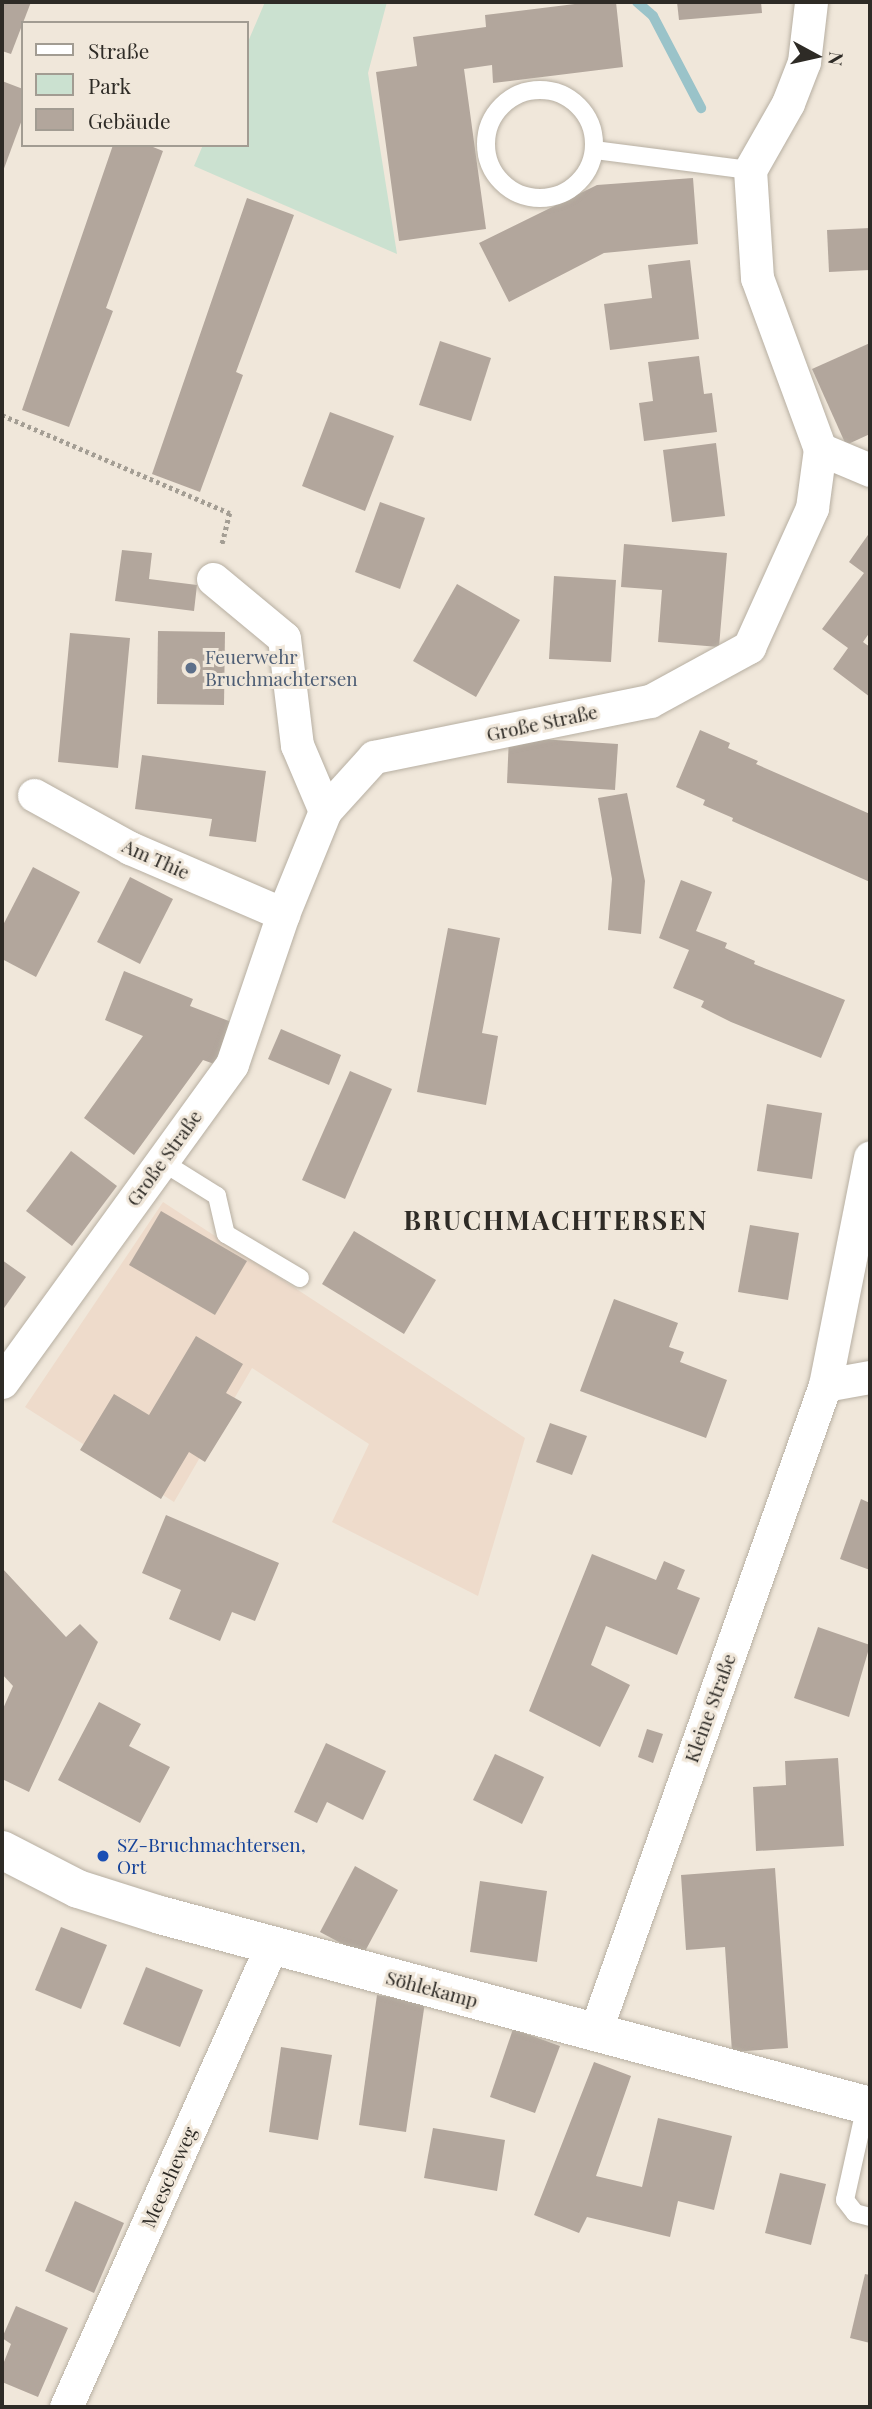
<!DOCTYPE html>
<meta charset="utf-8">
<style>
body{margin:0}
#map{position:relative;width:872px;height:2409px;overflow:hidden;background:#f0e7da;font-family:"Playfair Display",serif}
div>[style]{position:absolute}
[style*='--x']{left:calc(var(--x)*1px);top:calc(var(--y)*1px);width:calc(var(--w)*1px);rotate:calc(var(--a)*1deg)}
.commercial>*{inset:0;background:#eedbcb}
.green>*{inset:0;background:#cbe1d0}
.stream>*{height:10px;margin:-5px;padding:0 5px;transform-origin:5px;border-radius:5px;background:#9ac3c9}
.building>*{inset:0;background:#b2a69c}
.path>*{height:4.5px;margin-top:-2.25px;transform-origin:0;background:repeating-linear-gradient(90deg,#a49e94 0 3.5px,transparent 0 7px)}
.roads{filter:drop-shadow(0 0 2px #b7afa2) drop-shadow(0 0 2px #b7afa2)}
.service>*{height:18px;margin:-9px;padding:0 9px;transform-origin:9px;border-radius:9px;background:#fff}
.service>.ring{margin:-9px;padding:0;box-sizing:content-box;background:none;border:18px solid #fff;border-radius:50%}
.minor>*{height:33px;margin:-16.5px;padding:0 16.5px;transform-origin:16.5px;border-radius:16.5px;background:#fff}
.tertiary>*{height:38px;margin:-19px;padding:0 19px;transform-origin:19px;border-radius:19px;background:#fff}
.dots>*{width:19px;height:19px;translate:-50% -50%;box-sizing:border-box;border:4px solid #f0e7da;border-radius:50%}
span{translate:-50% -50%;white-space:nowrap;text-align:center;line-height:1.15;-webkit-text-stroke:6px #f0e7da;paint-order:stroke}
.service-label{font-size:19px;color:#4e5e75}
.left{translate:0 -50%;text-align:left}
.street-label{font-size:19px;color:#2e2b26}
.transit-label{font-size:19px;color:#164399}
.district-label{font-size:26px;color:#2e2b26;font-weight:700;letter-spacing:2px}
.frame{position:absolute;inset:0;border:4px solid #2e2b26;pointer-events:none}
.legend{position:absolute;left:21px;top:21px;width:228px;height:126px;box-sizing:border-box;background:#f0e7da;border:2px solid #a29c92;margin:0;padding:9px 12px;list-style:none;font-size:21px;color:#2e2b26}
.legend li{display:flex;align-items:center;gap:14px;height:35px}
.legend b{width:35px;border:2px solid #a29c92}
.north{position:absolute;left:781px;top:21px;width:70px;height:70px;-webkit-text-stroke:5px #f0e7da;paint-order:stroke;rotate:98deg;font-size:19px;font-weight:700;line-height:28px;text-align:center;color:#2e2b26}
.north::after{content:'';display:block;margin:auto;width:24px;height:32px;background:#2e2b26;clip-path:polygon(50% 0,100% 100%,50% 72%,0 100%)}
</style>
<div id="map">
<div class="commercial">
<div style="clip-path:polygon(163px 1202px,525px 1438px,478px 1596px,332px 1522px,369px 1444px,252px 1368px,174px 1502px,25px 1407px)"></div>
</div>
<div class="green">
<div style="clip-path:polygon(265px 2px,387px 2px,368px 73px,397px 254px,194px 166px,203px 145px,247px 145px,247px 44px)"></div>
</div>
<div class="stream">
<div style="--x:637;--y:2;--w:21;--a:41"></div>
<div style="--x:653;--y:16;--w:104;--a:62.4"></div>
</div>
<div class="building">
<div style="clip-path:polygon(2px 2px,31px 2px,11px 54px,2px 51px)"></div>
<div style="clip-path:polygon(591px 2px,616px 2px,623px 67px,493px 83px,492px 65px,464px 69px,486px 229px,399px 241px,376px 72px,417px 66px,413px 37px,486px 27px,485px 15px)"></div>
<div style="clip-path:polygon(677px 2px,761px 2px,762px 13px,679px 20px)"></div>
<div style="clip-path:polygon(2px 81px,23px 89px,23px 117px,2px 174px)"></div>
<div style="clip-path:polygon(113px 145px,148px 145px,163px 151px,106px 308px,113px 311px,69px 427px,22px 410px)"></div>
<div style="clip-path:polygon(693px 178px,698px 244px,604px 253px,509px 302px,479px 243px,597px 185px)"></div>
<div style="clip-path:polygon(247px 198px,294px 215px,236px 372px,243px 375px,200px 492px,152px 474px)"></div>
<div style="clip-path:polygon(870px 228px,870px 270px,829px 272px,827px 230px)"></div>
<div style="clip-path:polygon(690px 260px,699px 339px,610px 350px,604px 304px,652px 298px,648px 265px)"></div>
<div style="clip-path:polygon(440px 341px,491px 358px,471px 421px,419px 405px)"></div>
<div style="clip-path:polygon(870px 343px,870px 434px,846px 445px,812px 369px)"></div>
<div style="clip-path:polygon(699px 356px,704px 394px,712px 393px,717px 432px,644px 441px,639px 403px,653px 401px,648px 362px)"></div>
<div style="clip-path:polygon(330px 412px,394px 436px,365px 511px,302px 486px)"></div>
<div style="clip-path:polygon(716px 443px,725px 516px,672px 522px,663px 450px)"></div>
<div style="clip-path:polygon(380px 502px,425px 518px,400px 589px,355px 572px)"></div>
<div style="clip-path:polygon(870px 532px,870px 632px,863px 642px,870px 647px,870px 697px,833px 669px,848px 648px,822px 629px,864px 573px,849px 562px)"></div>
<div style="clip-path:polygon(624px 544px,727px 553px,719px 647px,658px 642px,662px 590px,621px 587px)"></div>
<div style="clip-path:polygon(122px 550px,152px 553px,149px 579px,197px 585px,194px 611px,115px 601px)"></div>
<div style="clip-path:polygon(554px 576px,616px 580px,611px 662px,549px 659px)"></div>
<div style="clip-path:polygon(457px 584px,520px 620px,476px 697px,413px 661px)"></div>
<div style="clip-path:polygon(158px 631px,225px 632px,224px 705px,157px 704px)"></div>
<div style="clip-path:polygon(70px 633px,130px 638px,118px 768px,58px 762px)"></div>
<div style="clip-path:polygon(700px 730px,730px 743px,728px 748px,758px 761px,756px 764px,870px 814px,870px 882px,732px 821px,733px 818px,703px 805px,705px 800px,676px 787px)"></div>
<div style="clip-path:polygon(509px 737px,618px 744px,615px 790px,507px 783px)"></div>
<div style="clip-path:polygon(142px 755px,266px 771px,256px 842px,209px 836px,212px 819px,135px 809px)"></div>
<div style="clip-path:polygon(627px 793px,645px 881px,641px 934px,608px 930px,612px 879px,598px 798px)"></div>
<div style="clip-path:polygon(33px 867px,80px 892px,36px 977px,2px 959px,2px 927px)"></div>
<div style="clip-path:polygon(130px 877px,173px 899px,140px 964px,97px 942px)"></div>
<div style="clip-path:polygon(681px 880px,712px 892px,696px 931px,727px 943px,725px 948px,755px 961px,754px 964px,845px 1000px,821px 1058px,731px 1022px,701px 1007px,704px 1001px,673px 988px,689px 950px,659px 938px)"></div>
<div style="clip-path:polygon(448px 928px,500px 938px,482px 1033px,498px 1036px,486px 1105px,417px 1092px)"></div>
<div style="clip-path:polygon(124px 971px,193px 999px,190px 1006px,234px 1023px,217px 1065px,203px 1060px,134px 1155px,84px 1118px,143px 1036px,105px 1020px)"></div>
<div style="clip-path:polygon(281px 1029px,341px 1055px,329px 1085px,268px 1059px)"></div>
<div style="clip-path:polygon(350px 1071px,392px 1089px,345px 1199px,302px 1180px)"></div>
<div style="clip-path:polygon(767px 1104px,822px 1113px,812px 1179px,757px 1171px)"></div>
<div style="clip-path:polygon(71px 1151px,117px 1186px,72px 1246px,26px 1211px)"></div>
<div style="clip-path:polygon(161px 1211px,247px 1261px,215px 1315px,129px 1265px)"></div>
<div style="clip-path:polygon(750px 1225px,799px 1233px,788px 1300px,738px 1292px)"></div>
<div style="clip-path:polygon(354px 1231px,436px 1280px,404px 1334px,322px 1284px)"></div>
<div style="clip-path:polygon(2px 1260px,26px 1277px,2px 1311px)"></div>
<div style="clip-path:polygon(614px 1299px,678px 1323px,669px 1347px,684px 1352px,680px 1362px,727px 1380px,706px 1438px,580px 1391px)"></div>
<div style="clip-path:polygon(196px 1336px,243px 1364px,226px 1393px,242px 1402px,205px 1462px,189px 1452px,161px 1499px,80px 1450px,114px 1394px,149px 1415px)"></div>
<div style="clip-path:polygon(550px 1423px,587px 1436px,572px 1475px,536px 1462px)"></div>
<div style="clip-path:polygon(861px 1499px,870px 1503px,870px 1570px,840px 1559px)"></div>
<div style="clip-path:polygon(166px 1515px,279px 1563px,255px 1621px,232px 1612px,220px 1641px,169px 1619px,181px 1590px,142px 1573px)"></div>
<div style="clip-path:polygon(592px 1554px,656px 1580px,664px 1561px,685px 1570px,677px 1589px,700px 1598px,677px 1655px,606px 1626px,591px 1665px,630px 1685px,600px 1747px,529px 1711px)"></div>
<div style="clip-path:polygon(2px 1568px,66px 1637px,80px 1624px,98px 1642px,29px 1792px,2px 1779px,2px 1711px,13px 1686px,2px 1674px)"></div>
<div style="clip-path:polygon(818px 1627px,870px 1645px,849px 1717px,794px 1698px)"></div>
<div style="clip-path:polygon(99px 1702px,141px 1724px,129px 1746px,170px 1767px,140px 1823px,58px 1780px)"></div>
<div style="clip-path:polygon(647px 1729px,663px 1734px,653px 1763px,638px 1757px)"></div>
<div style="clip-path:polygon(326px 1743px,386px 1771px,363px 1820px,327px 1802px,317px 1823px,294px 1812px)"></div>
<div style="clip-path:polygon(495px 1754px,544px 1777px,522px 1824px,473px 1800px)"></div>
<div style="clip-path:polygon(838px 1758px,844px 1846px,756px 1851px,753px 1787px,786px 1785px,785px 1761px)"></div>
<div style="clip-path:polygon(355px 1866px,398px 1890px,363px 1955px,320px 1932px)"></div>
<div style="clip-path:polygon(775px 1868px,788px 2048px,732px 2052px,725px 1947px,686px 1950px,681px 1875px)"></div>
<div style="clip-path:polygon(480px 1881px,547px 1891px,537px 1962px,470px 1952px)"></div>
<div style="clip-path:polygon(61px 1927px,107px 1945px,81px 2009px,35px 1990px)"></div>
<div style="clip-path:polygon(146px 1967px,203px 1990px,180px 2047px,123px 2024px)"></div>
<div style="clip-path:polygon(377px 1995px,425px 2002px,406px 2132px,359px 2125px)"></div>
<div style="clip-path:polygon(513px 2029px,560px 2046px,535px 2113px,490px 2097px)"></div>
<div style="clip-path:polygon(281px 2047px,332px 2055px,318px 2140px,269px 2132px)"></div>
<div style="clip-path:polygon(594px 2062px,631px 2076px,596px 2176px,642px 2187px,658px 2118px,732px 2136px,714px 2210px,678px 2201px,670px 2237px,587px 2217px,579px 2233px,534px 2215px)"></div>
<div style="clip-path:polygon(433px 2128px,505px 2140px,497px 2191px,424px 2178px)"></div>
<div style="clip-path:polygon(780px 2173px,826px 2184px,811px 2245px,765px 2233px)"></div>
<div style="clip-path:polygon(75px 2201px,124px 2223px,94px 2293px,45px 2271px)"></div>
<div style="clip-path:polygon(865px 2274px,870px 2275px,870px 2343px,850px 2338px)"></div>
<div style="clip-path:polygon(16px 2306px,68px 2328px,38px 2397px,2px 2382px,2px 2367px,11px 2344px,2px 2338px)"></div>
</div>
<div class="path">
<div style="--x:2;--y:415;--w:248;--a:23.3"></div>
<div style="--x:230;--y:513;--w:34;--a:104"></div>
</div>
<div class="roads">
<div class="service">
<div class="ring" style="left:486px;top:90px;width:90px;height:90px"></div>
<div style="--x:595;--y:150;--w:156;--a:7.4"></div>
<div style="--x:161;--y:1161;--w:66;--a:32"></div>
<div style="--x:217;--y:1196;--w:39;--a:77"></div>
<div style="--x:226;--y:1234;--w:86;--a:30.7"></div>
<div style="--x:866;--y:2105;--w:97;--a:102.5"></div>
<div style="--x:845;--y:2200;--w:16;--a:52"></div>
<div style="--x:855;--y:2213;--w:16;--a:15"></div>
</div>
<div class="minor">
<div style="--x:820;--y:449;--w:54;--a:22.8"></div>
<div style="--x:213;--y:579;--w:92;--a:39.7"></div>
<div style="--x:284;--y:638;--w:108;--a:83.1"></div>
<div style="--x:297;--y:745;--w:72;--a:67"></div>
<div style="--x:34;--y:795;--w:110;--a:28.9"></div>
<div style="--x:130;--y:848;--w:167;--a:23.3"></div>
<div style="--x:2;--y:1382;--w:392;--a:-54.1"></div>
<div style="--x:232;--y:1064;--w:158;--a:-71.2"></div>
<div style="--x:283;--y:914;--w:111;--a:-67.8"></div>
<div style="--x:325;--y:811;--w:73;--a:-47.8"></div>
<div style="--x:374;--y:757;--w:282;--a:-11.5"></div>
<div style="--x:650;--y:701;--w:113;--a:-28.6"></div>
<div style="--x:749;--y:647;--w:153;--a:-65.6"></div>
<div style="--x:812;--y:508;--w:60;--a:-82.3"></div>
<div style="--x:820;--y:449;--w:182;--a:-110.2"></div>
<div style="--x:757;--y:278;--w:108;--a:-93.7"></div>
<div style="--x:750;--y:170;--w:77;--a:-60.4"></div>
<div style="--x:788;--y:103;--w:44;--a:-68.7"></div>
<div style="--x:804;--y:62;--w:60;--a:-83.3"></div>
<div style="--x:825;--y:1385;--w:46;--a:-10.1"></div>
<div style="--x:595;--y:2032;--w:687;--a:-70.43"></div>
<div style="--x:825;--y:1385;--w:232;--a:-78.8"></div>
<div style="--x:66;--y:2407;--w:504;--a:-65.98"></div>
</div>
<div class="tertiary">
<div style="--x:2;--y:1850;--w:85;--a:27.2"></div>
<div style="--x:78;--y:1889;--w:86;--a:17.6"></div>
<div style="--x:160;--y:1915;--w:735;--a:15.06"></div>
</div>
</div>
<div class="dots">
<div style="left:191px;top:668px;background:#5c6f8a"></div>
<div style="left:103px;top:1856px;background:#1a4fb4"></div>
</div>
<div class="service-label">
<span class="left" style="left:205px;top:668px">Feuerwehr<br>Bruchmachtersen</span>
</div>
<div class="street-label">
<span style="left:542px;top:723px;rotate:-12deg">Große Straße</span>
<span style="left:156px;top:859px;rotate:24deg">Am Thie</span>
<span style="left:164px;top:1158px;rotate:-54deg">Große Straße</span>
<span style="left:710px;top:1708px;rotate:-70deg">Kleine Straße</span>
<span style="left:432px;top:1989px;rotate:15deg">Söhlekamp</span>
<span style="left:169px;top:2177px;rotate:-66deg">Meescheweg</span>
</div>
<div class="transit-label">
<span class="left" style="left:117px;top:1856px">SZ-Bruchmachtersen,<br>Ort</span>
</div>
<div class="district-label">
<span style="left:556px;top:1220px">BRUCHMACHTERSEN</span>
</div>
<div class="frame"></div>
<ul class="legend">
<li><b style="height:9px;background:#fff"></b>Straße</li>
<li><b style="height:19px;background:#cbe1d0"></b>Park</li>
<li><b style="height:19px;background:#b2a69c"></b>Gebäude</li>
</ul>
<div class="north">N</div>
</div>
